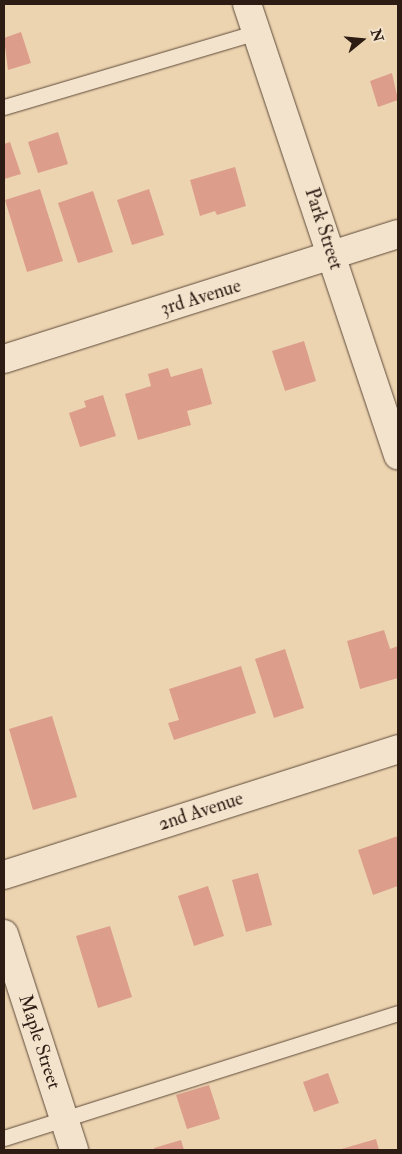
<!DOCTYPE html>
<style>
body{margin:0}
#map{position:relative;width:402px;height:1154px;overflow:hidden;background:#edd4b0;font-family:"IM FELL Double Pica",serif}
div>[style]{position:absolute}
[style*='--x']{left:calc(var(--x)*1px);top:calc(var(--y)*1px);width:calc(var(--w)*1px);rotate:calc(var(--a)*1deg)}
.building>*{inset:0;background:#dc9d8b}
.roads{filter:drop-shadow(0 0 1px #5d4a3a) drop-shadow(0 0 1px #5d4a3a)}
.service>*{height:15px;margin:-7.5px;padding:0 7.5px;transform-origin:7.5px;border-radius:7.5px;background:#f3e3cc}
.minor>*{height:28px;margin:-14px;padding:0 14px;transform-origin:14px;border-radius:14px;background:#f3e3cc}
span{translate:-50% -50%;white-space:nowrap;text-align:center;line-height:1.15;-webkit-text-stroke:4.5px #f3e3cc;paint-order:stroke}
.street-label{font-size:19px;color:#2d1c13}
.frame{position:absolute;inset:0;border:5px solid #2d1c13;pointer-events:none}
.north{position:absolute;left:337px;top:15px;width:50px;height:50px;-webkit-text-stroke:4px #f3e3cc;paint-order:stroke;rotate:73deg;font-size:14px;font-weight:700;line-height:20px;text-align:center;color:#2d1c13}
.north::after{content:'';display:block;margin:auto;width:18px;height:22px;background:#2d1c13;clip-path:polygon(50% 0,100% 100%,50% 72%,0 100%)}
</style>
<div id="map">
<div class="building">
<div style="clip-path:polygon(21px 32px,31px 63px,8px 70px,4px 38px)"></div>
<div style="clip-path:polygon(392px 73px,398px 100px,378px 107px,370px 81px)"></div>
<div style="clip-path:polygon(58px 132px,68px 164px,38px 173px,28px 142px)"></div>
<div style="clip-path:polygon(10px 142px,21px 174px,4px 179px,4px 144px)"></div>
<div style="clip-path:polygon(235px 167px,246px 206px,217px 215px,215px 211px,200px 216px,190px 180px)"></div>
<div style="clip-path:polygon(40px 189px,63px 261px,27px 272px,5px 200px)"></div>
<div style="clip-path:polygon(149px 189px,164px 235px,132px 245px,117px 200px)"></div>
<div style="clip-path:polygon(93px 191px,113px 252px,78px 263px,58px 203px)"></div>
<div style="clip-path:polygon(304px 341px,316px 381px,285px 391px,272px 351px)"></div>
<div style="clip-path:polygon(168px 368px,171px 377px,202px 368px,212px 404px,187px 411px,191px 425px,138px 440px,125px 394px,151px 386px,148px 374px)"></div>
<div style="clip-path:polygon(103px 395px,116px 436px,80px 447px,69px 413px,86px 407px,84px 401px)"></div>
<div style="clip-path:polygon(384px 630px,390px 649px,398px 646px,398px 678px,360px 689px,347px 641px)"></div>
<div style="clip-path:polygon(285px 649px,304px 708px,274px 718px,255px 659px)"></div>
<div style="clip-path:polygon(241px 666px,256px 713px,174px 740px,168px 723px,179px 720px,169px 689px)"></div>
<div style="clip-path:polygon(52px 716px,77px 797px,33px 810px,9px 729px)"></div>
<div style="clip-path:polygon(398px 836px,398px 886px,373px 895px,358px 850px)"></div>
<div style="clip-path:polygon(258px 873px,272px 925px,246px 932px,232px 880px)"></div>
<div style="clip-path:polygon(208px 886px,224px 936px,194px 946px,178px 896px)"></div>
<div style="clip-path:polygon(110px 926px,132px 997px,98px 1008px,76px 936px)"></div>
<div style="clip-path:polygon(328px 1073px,339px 1103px,314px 1112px,303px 1082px)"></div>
<div style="clip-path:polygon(209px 1085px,220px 1119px,187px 1129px,176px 1095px)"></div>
<div style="clip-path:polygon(376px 1139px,379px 1150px,338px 1150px)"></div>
<div style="clip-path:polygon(181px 1140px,184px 1150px,155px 1150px,154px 1148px)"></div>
</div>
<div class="roads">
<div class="service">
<div style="--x:4;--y:107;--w:264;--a:-16.5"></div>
<div style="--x:4;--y:1138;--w:413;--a:-17.6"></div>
</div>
<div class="minor">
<div style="--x:247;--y:4;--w:476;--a:71.5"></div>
<div style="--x:4;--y:359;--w:413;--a:-17.6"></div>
<div style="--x:4;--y:875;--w:414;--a:-17.7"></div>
<div style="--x:4;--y:934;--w:227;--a:72"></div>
</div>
</div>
<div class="street-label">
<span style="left:323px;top:229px;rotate:72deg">Park Street</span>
<span style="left:201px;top:298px;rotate:-17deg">3rd Avenue</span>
<span style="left:201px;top:812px;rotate:-18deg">2nd Avenue</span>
<span style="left:39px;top:1042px;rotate:72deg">Maple Street</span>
</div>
<div class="frame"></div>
<div class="north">N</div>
</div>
